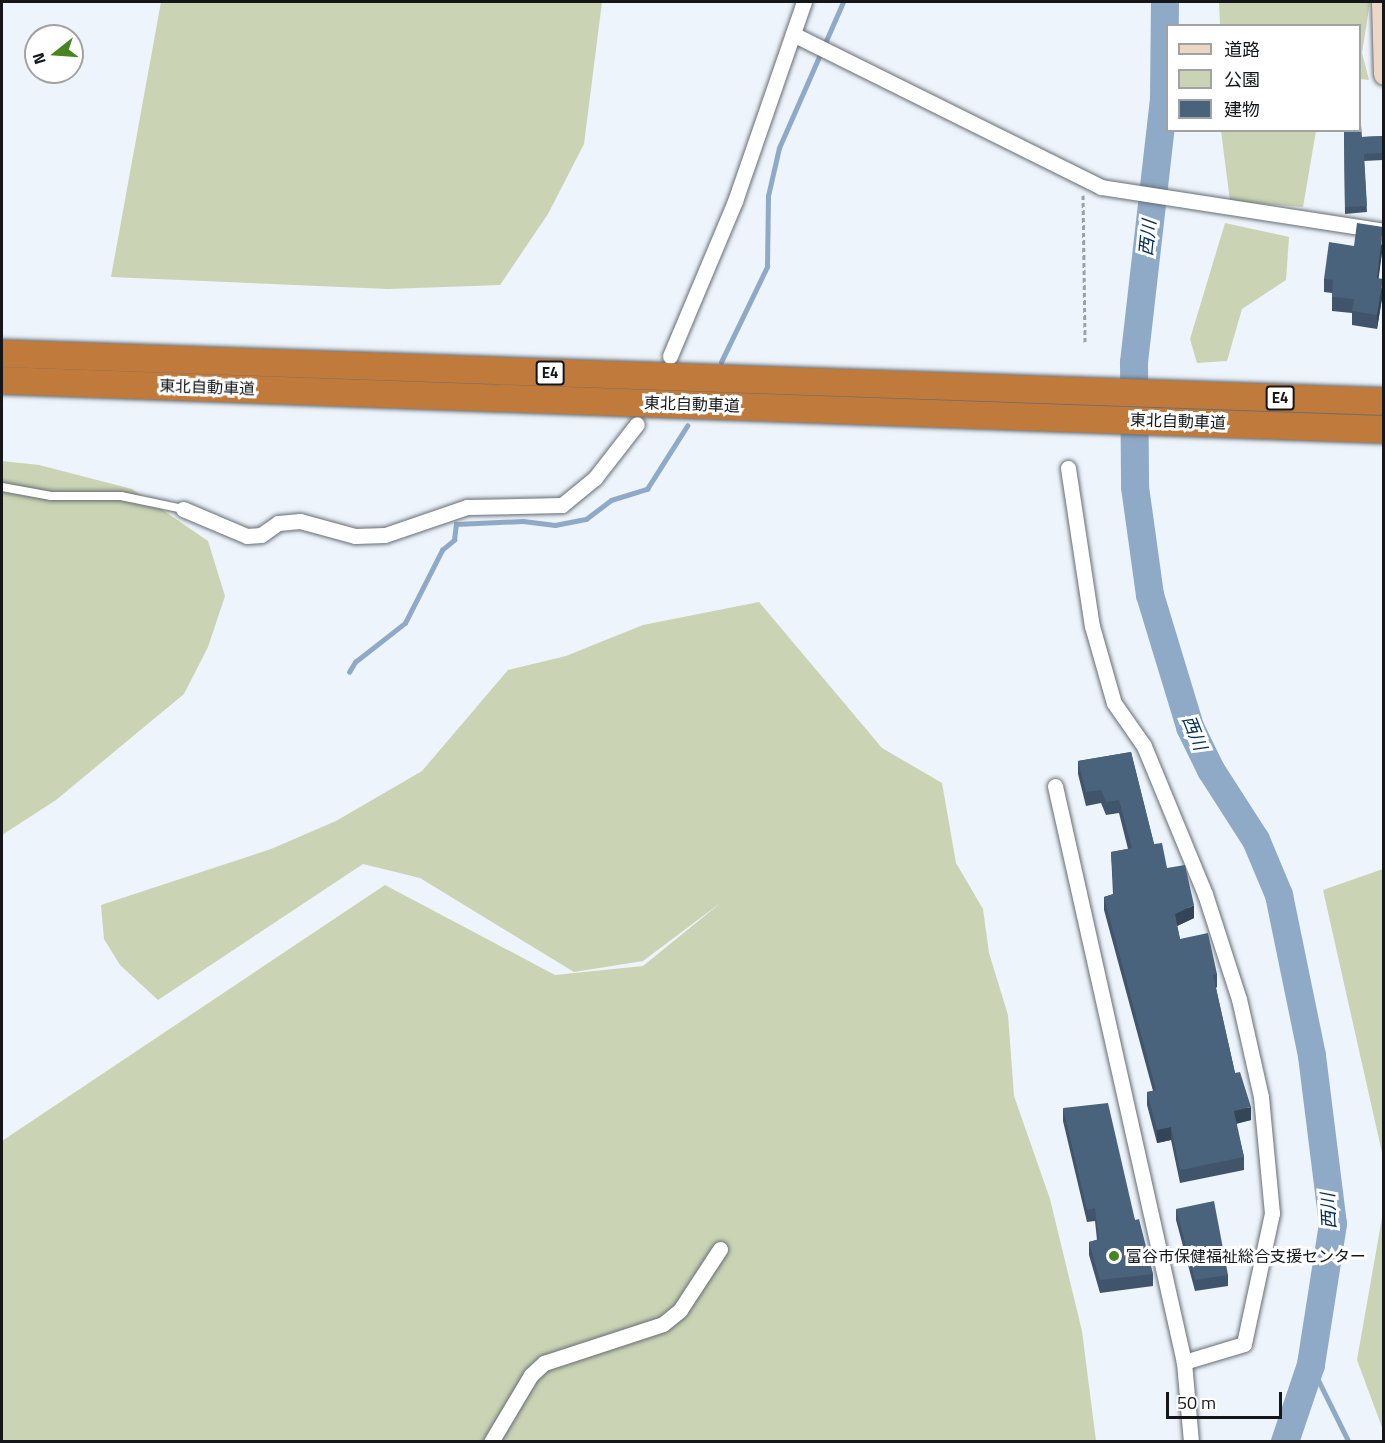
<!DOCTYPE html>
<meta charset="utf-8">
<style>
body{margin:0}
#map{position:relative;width:1385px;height:1443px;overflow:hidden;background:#edf4fc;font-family:"Titillium Web","Noto Sans JP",sans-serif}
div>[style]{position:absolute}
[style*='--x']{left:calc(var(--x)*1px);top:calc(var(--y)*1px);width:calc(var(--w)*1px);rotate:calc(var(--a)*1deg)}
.green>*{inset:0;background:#cad3b3}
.stream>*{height:4.5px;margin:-2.25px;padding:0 2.25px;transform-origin:2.25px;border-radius:2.25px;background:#8faac6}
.river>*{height:28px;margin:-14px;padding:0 14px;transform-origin:14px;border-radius:14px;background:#8faac6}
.path>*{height:3px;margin-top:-1.5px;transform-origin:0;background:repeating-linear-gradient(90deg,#9aa0a6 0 4.5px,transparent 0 7.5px)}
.roads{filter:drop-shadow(0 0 2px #666d73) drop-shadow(0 0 2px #666d73)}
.service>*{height:8px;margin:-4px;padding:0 4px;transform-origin:4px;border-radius:4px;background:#fff}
.minor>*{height:15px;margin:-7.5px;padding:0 7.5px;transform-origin:7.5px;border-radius:7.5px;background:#fff}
.secondary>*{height:21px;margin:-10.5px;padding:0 10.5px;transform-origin:10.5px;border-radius:10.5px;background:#ecd7c4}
.motorway>*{height:27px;margin:-13.5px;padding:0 13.5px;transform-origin:13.5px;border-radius:13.5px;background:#c07a3b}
.wall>*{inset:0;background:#40556b}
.shaded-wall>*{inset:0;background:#344557}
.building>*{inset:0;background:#4a637c}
.dots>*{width:16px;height:16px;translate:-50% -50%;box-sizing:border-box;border:3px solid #fff;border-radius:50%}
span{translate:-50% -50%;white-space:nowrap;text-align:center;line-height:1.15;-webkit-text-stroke:6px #fff;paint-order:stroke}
.shield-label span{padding:2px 4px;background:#fff;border:2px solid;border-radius:4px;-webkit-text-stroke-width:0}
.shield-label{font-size:15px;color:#141619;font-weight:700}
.street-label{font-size:16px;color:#141619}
.poi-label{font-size:16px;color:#141619}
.left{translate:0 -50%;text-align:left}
.water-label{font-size:18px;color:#012d52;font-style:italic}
.frame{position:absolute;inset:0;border:3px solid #141619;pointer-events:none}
.legend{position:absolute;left:1166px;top:24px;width:195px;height:108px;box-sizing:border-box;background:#fff;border:2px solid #a1a2a3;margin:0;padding:8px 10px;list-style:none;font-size:18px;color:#141619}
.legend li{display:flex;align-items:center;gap:12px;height:30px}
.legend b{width:30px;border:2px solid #a1a2a3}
.north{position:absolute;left:24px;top:24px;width:60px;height:60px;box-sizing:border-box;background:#fff;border:2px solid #a1a2a3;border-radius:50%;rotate:253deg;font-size:16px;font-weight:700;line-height:24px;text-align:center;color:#141619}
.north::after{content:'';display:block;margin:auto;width:21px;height:27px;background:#498421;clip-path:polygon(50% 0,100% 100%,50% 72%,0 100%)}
.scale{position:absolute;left:1166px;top:1392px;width:116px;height:27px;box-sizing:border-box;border:3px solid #141619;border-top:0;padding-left:8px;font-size:18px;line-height:21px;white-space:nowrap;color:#141619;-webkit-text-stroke:4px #fff;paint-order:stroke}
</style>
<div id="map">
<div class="green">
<div style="clip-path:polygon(161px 2px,602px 2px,584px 144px,548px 214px,500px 285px,388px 289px,111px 277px)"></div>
<div style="clip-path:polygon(1219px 2px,1370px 2px,1362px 53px,1369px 80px,1360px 79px,1360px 26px,1220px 25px)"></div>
<div style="clip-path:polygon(1221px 131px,1316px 131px,1303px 207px,1230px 201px)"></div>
<div style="clip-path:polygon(1225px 223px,1289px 237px,1286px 280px,1242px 309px,1227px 361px,1197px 363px,1190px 339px)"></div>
<div style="clip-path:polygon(2px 461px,39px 465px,132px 489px,208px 541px,225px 596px,208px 647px,184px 694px,56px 800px,2px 835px)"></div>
<div style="clip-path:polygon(759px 602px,882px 748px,942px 783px,956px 863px,983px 909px,989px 953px,1008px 1015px,1014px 1096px,1050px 1199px,1082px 1331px,1096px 1441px,2px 1442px,2px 1141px,385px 885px,555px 975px,643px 966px,723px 901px,643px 961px,574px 972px,420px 878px,363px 864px,158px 1000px,120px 965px,104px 939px,101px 905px,271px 849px,336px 821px,422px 771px,508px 670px,566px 656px,643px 625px)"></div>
<div style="clip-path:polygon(1383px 869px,1384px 869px,1383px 1157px,1323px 890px)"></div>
<div style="clip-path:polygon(1383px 1212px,1383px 1430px,1357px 1360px)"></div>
</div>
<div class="stream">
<div style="--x:721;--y:362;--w:106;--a:-64.2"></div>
<div style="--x:767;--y:267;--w:71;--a:-89.2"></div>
<div style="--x:768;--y:196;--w:49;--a:-77.1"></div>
<div style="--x:779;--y:148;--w:159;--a:-66.3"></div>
<div style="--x:349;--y:672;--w:12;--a:-59"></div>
<div style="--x:355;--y:662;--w:63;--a:-38"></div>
<div style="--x:405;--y:623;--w:82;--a:-63.1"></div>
<div style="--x:442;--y:550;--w:16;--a:-40"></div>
<div style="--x:454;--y:540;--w:16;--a:-83"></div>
<div style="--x:456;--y:524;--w:67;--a:-2.6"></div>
<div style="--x:523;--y:521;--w:32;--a:7"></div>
<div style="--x:555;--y:525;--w:32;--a:-11"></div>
<div style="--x:586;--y:519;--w:31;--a:-37"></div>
<div style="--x:611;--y:500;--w:38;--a:-17"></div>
<div style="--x:647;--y:489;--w:75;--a:-57.6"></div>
<div style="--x:1311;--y:1365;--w:86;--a:63.7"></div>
</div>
<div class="river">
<div style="--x:1165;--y:2;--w:97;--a:90.6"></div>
<div style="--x:1164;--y:99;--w:266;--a:96.5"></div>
<div style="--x:1134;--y:363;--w:124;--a:89.5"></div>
<div style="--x:1135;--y:487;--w:109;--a:82.1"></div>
<div style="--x:1150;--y:595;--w:138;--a:73.1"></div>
<div style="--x:1190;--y:727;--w:48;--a:64"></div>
<div style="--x:1211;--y:770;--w:83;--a:57.3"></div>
<div style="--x:1256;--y:840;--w:60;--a:67.3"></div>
<div style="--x:1279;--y:895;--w:164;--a:78.4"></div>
<div style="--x:1312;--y:1056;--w:169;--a:82.9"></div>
<div style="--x:1333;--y:1224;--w:143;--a:98.9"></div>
<div style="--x:1311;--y:1365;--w:81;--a:108.7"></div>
</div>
<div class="path">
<div style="--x:1083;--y:195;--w:148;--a:89.2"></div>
</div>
<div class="roads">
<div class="service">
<div style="--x:2;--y:487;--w:50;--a:10.4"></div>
<div style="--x:51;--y:496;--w:70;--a:0"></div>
<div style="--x:121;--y:496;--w:63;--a:11.8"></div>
</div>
<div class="minor">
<div style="--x:793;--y:34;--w:344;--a:26.4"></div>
<div style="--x:1101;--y:187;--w:286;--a:8.8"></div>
<div style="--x:670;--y:356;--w:168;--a:-67.2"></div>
<div style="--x:735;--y:201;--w:211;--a:-70.9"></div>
<div style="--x:1068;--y:468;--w:160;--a:81.4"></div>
<div style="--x:1092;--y:626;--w:80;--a:74.1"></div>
<div style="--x:1114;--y:703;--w:52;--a:55.1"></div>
<div style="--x:1144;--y:746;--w:160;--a:67.6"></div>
<div style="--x:1205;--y:894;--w:110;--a:72.1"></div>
<div style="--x:1239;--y:999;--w:100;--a:77.3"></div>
<div style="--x:1261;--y:1097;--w:117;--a:84.6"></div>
<div style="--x:1272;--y:1213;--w:134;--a:102.1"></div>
<div style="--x:1244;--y:1344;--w:63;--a:163.3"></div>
<div style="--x:183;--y:509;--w:69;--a:22.9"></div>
<div style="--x:247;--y:536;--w:14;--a:-4"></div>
<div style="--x:261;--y:535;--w:21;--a:-35"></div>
<div style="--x:278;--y:523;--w:22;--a:-5"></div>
<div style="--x:300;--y:521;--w:57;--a:15.3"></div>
<div style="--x:355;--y:536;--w:30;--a:-2"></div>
<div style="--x:385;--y:535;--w:87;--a:-18.9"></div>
<div style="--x:467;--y:507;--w:95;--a:-1.2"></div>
<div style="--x:562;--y:505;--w:43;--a:-39.3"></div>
<div style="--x:595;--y:478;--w:68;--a:-52.1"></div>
<div style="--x:1055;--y:786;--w:590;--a:77.38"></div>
<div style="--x:1184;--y:1362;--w:80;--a:85"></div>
<div style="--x:491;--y:1442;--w:78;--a:-59.2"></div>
<div style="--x:531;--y:1375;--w:18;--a:-43"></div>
<div style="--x:544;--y:1363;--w:125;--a:-18.1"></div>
<div style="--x:663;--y:1324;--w:22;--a:-39"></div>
<div style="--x:680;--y:1310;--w:73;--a:-56.7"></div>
</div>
<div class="secondary">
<div style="--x:1382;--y:2;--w:72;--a:88.4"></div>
</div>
<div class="motorway">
<div style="--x:2;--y:353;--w:1383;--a:1.99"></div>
<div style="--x:2;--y:380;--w:1383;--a:2.03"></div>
</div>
</div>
<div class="wall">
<div style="clip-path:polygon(1344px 130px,1362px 137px,1383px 136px,1383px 160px,1364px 161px,1367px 212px,1345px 214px)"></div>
<div style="clip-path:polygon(1383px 245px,1378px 278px,1383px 292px,1377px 329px,1352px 325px,1352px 313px,1332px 311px,1332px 293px,1324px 292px,1324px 279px,1354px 246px)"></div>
<div style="clip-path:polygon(1131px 752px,1154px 844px,1194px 918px,1177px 926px,1180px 939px,1217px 974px,1217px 987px,1216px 988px,1235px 1073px,1251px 1120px,1236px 1124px,1244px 1157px,1244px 1170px,1180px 1183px,1171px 1140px,1157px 1143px,1147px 1105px,1147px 1092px,1153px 1091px,1104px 910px,1104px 897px,1113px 894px,1111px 852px,1128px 849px,1119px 813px,1106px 815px,1101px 803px,1086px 806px,1078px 774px,1078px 761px)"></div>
<div style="clip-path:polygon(1063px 1108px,1135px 1220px,1153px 1274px,1153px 1286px,1100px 1293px,1089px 1255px,1089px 1242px,1097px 1240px,1095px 1221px,1087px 1222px,1063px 1121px)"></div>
<div style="clip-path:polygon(1176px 1209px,1228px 1275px,1228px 1286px,1195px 1291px,1176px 1220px)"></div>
</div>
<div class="shaded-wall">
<div style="clip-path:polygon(1383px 232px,1383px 245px,1377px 291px,1377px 278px)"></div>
<div style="clip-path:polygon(1383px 279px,1383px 292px,1377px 329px,1377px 315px)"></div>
<div style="clip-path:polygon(1194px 905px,1194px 918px,1175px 927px,1175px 914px)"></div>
<div style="clip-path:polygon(1251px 1107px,1251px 1120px,1234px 1124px,1234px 1111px)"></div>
<div style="clip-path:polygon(1171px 1127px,1171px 1140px,1157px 1143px,1157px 1130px)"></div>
</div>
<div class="building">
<div style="clip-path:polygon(1361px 125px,1362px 137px,1383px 136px,1383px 153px,1364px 154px,1367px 206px,1345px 207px,1344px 130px,1359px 130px,1359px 126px)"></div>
<div style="clip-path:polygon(1357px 223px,1383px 227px,1377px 278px,1383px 279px,1377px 315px,1352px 311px,1354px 299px,1332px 297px,1333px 280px,1324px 279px,1329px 242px,1354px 246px)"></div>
<div style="clip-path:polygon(1131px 752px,1154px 844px,1162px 843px,1167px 868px,1185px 865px,1194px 905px,1175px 914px,1180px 939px,1208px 933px,1217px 974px,1213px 975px,1235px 1073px,1240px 1072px,1251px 1107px,1234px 1111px,1244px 1157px,1180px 1170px,1171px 1127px,1157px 1130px,1147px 1092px,1156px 1090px,1104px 897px,1114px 894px,1111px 852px,1132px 848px,1119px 800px,1106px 802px,1101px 790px,1086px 792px,1078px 761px)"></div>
<div style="clip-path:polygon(1108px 1103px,1135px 1220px,1139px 1219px,1153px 1274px,1100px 1280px,1089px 1242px,1099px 1239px,1095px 1208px,1087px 1210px,1063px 1108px)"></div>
<div style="clip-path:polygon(1214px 1201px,1228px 1275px,1195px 1280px,1176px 1209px)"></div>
</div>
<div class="dots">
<div style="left:1114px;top:1256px;background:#498421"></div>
</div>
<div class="shield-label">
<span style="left:550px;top:373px">E4</span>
<span style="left:1280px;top:398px">E4</span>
</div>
<div class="street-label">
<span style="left:207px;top:387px;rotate:2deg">東北自動車道</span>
<span style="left:692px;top:404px;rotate:2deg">東北自動車道</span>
<span style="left:1178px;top:421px;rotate:2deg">東北自動車道</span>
</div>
<div class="poi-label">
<span class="left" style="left:1126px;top:1256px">富谷市保健福祉総合支援センター</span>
</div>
<div class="water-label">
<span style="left:1148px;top:238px;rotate:-84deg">西川</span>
<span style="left:1194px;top:733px;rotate:68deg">西川</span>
<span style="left:1329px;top:1211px;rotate:-93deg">西川</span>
</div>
<div class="frame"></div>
<ul class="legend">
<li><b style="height:8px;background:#ecd7c4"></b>道路</li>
<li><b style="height:16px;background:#cad3b3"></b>公園</li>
<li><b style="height:16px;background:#4a637c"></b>建物</li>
</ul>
<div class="north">N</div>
<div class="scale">50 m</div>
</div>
